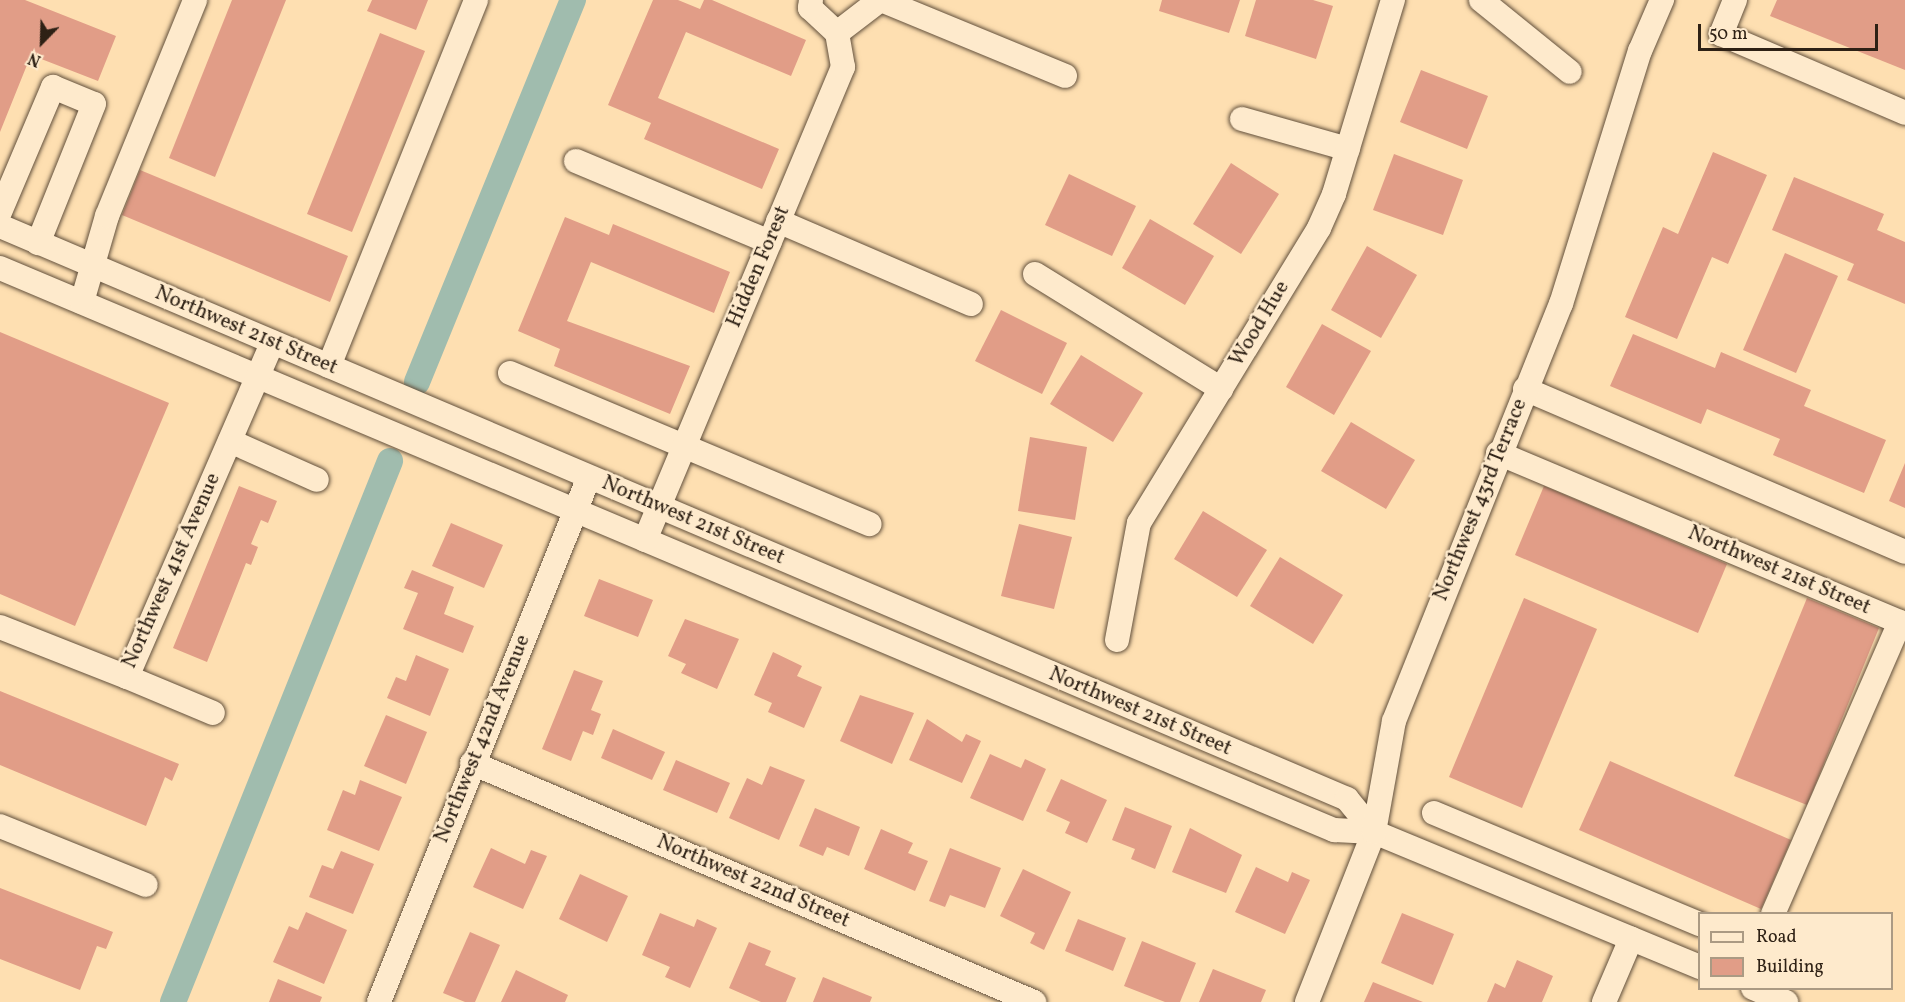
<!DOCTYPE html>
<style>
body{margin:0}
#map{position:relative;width:1905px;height:1002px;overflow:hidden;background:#fedfb1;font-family:Vollkorn,serif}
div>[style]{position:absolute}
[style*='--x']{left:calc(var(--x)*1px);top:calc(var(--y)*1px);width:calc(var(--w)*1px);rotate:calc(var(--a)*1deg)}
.canal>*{height:26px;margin:-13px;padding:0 13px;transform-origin:13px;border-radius:13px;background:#a0bcae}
.building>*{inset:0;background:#e19d87}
.roads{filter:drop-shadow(0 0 2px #62503c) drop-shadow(0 0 2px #62503c)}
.minor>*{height:24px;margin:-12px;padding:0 12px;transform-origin:12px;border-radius:12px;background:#feeacc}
span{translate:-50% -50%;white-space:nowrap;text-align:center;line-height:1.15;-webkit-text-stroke:5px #feeacc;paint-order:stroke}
.street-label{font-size:21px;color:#2e2115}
.legend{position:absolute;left:1698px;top:912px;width:195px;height:78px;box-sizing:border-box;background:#feeacc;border:2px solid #ab9a83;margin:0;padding:8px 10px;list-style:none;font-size:18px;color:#2e2115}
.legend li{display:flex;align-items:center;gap:12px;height:30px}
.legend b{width:30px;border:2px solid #ab9a83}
.north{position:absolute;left:12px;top:12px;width:60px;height:60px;-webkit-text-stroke:4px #feeacc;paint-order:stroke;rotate:203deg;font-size:16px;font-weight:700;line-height:24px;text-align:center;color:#2e2115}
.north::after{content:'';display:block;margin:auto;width:21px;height:27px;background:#2e2115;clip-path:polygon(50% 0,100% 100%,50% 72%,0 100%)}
.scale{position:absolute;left:1698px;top:24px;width:180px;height:27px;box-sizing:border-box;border:3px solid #2e2115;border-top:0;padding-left:8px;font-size:18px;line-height:21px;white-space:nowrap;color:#2e2115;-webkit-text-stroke:4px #feeacc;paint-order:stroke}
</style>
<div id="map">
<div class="canal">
<div style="--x:417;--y:382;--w:413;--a:-67.8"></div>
<div style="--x:173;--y:1002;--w:583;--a:-68.14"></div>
</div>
<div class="building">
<div style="clip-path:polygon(0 0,25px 0,116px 36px,98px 81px,31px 55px,0 132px)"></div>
<div style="clip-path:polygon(232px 0,286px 0,215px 177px,169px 158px)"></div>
<div style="clip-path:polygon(372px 0,428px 0,416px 30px,367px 11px)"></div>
<div style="clip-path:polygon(653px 0,678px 0,700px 9px,704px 0,712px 0,806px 40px,791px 76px,686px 32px,658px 98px,779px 149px,762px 189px,644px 139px,651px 123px,608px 105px)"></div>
<div style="clip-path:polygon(1162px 0,1240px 0,1229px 33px,1159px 11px)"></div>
<div style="clip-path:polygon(1256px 0,1313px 0,1333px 6px,1316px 59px,1245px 36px)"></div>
<div style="clip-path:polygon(1777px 0,1905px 0,1905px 70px,1770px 16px)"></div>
<div style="clip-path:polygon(380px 33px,425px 51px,352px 232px,307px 214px)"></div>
<div style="clip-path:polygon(1421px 70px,1488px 96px,1467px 149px,1400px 122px)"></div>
<div style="clip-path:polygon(1713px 152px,1767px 175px,1728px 264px,1712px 257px,1677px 339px,1625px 317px,1663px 227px,1678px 234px)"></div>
<div style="clip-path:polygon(1394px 154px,1463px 180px,1443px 235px,1373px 210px)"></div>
<div style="clip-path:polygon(1231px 163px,1279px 194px,1241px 254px,1193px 224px)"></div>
<div style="clip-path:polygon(140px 170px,348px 256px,330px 302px,122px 215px)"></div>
<div style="clip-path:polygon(1069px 174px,1136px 206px,1112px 256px,1045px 225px)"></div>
<div style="clip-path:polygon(1794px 177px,1884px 214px,1877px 230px,1905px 242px,1905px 304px,1847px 280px,1854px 264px,1772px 230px)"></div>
<div style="clip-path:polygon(565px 217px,609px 235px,613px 224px,730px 272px,714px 313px,591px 262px,567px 321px,690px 366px,670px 414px,554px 366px,560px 349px,518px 331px)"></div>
<div style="clip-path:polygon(1150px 219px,1214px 256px,1185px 305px,1122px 268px)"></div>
<div style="clip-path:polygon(1367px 246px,1417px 275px,1381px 338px,1331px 310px)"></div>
<div style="clip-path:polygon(1785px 253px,1838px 276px,1796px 373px,1743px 350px)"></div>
<div style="clip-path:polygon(1001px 310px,1067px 343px,1042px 394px,975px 361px)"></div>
<div style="clip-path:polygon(1322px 324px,1371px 351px,1334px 415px,1286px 387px)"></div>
<div style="clip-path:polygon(0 332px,169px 403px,75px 626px,0 594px)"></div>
<div style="clip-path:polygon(1633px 334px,1715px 368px,1721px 352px,1811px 390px,1804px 406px,1886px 440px,1864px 493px,1773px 455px,1780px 439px,1707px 409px,1701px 424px,1610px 386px)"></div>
<div style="clip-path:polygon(1081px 355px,1143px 393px,1113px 442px,1050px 404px)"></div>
<div style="clip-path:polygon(1351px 422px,1415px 460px,1386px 509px,1321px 471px)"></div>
<div style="clip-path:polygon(1030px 437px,1087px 447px,1075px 520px,1018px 511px)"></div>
<div style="clip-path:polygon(1905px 463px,1905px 508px,1889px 501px)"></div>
<div style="clip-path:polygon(239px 486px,277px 501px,268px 523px,261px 520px,251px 544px,258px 547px,251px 565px,246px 563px,207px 662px,173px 648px)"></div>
<div style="clip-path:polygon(1544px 486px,1727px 564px,1698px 633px,1515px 555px)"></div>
<div style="clip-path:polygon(1203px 511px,1267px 550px,1237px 597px,1174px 559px)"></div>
<div style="clip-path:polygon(451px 523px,503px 545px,484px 588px,432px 566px)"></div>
<div style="clip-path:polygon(1019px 524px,1072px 537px,1054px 609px,1001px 596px)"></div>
<div style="clip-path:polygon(1280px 557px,1343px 595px,1313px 644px,1250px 606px)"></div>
<div style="clip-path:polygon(412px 570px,454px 587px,444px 614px,474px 626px,463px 653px,403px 629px,418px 593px,404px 588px)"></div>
<div style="clip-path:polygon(599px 579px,653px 600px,638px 637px,584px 616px)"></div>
<div style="clip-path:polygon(1524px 598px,1597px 629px,1522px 808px,1449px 777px)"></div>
<div style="clip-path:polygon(1807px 598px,1879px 628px,1807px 805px,1734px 776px)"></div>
<div style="clip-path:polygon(685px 619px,739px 639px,717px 689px,681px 673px,686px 664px,668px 656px)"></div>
<div style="clip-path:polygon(773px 652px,802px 666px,797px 676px,822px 687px,804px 728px,768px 712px,772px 703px,754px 695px)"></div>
<div style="clip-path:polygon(416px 655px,449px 669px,430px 716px,387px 698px,396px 677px,406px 681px)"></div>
<div style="clip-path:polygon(574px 670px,603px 681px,591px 710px,601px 714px,593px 735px,583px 731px,571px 761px,542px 749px)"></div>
<div style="clip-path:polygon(0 691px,179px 764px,172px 781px,165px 777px,146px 826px,0 765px)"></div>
<div style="clip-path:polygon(860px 695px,914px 713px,892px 764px,840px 741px)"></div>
<div style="clip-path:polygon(386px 715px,427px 732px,406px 784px,364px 766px)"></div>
<div style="clip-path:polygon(927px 719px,962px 742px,966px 734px,981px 741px,962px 783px,909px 760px)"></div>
<div style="clip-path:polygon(613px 729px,665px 752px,652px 780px,601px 758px)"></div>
<div style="clip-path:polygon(990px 754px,1021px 768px,1025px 759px,1046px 769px,1023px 821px,970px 798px)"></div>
<div style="clip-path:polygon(676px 760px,730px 783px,717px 813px,663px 790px)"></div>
<div style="clip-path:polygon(1610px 761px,1791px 840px,1761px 909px,1579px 830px)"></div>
<div style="clip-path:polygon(770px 766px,805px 780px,779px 840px,729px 818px,747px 778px,762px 785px)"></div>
<div style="clip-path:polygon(1061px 779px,1107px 800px,1087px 843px,1065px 833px,1070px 822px,1046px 811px)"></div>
<div style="clip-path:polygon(360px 780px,402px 797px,379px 851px,327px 830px,343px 790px,355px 795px)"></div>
<div style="clip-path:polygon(1125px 807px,1172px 826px,1155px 869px,1131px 859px,1135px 849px,1112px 840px)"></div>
<div style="clip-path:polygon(815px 808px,860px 827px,849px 856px,827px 847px,823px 856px,799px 846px)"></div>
<div style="clip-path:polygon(1190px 828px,1242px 855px,1226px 893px,1172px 872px)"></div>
<div style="clip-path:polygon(881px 829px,913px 843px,908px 853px,928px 861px,915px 891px,864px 869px)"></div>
<div style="clip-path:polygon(491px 848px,525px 864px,531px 850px,547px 856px,523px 909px,473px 887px)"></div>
<div style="clip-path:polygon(950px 848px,1001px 868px,985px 908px,950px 895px,945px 907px,929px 901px)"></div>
<div style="clip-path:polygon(341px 851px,374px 864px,353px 914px,309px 897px,322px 865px,333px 869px)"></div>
<div style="clip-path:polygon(1256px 867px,1288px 882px,1292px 872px,1310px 880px,1285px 934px,1235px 912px)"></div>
<div style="clip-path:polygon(1023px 869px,1071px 892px,1044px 950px,1030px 943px,1035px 933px,1000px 916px)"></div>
<div style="clip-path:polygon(580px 874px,628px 896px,607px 942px,559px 919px)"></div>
<div style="clip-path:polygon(0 888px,113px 932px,106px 949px,97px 946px,80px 990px,0 959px)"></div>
<div style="clip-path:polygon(306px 912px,347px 930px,324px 984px,273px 962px,289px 926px,298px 930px)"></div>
<div style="clip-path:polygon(660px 913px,694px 927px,697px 919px,717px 928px,690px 988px,665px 977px,670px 967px,642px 955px)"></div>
<div style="clip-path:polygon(1402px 913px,1454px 934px,1433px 985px,1381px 963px)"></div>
<div style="clip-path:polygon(1078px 919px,1126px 938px,1113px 971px,1065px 951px)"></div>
<div style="clip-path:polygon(470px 932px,500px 945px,475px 1002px,465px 1002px,443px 993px)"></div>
<div style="clip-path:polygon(1142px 941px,1196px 963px,1180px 1002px,1165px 1002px,1124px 986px)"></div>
<div style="clip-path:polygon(749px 942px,771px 951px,765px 965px,796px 978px,786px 1002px,761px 1002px,729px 988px)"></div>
<div style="clip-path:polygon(1517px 960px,1553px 976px,1542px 1002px,1487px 1002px,1495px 983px,1505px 988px)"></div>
<div style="clip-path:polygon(1213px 969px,1266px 990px,1261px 1002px,1199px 1002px)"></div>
<div style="clip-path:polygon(516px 970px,568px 995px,565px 1002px,501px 1002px)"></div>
<div style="clip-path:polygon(823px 977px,872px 997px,870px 1002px,813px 1002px)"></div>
<div style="clip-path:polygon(278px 979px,322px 997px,320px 1002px,269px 1002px)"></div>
<div style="clip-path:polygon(1373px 982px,1423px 1002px,1364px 1002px)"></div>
</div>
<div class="roads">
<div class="minor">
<div style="--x:881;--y:0;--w:199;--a:22.4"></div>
<div style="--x:1481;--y:0;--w:114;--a:39"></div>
<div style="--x:1735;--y:0;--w:37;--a:112"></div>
<div style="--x:1721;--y:34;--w:200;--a:23.2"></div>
<div style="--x:837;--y:33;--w:54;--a:-37.5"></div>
<div style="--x:1242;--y:119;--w:110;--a:15.8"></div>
<div style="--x:576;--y:161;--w:210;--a:22.7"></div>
<div style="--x:0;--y:212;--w:136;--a:-67"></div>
<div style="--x:53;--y:87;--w:44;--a:22.5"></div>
<div style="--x:94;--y:104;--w:150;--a:111.9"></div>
<div style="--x:778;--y:221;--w:210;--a:23.3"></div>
<div style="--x:0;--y:226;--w:1464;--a:23.04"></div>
<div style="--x:1347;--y:799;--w:43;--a:50.7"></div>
<div style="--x:0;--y:268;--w:1448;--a:22.85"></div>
<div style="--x:1334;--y:830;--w:40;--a:2.9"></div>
<div style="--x:1374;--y:832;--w:353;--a:22.5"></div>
<div style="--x:1035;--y:274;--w:219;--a:31.7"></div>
<div style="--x:82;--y:302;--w:90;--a:-73.8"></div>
<div style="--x:107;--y:216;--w:233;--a:-67.8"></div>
<div style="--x:329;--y:366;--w:394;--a:-68.1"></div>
<div style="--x:510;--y:373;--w:390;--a:22.8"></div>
<div style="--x:1525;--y:389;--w:413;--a:23.2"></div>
<div style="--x:230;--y:441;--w:95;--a:24.1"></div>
<div style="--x:1498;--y:453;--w:436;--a:22.8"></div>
<div style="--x:1900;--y:622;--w:318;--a:113.5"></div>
<div style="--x:645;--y:540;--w:513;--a:-67.29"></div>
<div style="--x:843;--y:67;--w:35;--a:-100"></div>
<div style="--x:837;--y:33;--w:37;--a:-137"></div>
<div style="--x:810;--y:8;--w:8;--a:-83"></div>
<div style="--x:0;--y:627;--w:136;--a:21.5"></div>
<div style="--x:127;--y:677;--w:365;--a:-66.5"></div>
<div style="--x:1117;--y:640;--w:119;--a:-79.4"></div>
<div style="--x:1139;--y:523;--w:346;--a:-58.6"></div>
<div style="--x:1319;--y:228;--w:37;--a:-66"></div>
<div style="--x:1334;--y:194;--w:203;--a:-73.1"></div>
<div style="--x:127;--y:677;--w:93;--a:22.7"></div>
<div style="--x:472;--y:763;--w:611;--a:23.04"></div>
<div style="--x:1434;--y:813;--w:288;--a:22.7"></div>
<div style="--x:0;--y:826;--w:157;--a:22"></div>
<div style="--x:1753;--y:988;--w:36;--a:23"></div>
<div style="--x:379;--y:1002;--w:565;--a:-68.2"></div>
<div style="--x:1307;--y:1002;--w:183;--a:-68.5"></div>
<div style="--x:1374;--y:832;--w:113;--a:-79.8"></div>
<div style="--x:1394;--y:721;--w:449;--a:-68.2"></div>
<div style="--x:1561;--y:304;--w:265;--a:-72.7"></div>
<div style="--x:1640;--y:51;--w:56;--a:-66.7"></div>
<div style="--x:1604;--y:1002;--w:69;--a:-66.8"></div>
</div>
</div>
<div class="street-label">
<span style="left:759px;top:267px;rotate:-67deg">Hidden Forest</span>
<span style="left:1260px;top:324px;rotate:-59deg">Wood Hue</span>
<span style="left:246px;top:331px;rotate:23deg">Northwest 21st Street</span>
<span style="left:1481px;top:500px;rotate:-68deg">Northwest 43rd Terrace</span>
<span style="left:693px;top:521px;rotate:23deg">Northwest 21st Street</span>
<span style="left:172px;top:571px;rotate:-66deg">Northwest 41st Avenue</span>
<span style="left:1779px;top:571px;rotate:23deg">Northwest 21st Street</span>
<span style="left:1140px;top:712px;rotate:23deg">Northwest 21st Street</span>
<span style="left:483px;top:739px;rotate:-68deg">Northwest 42nd Avenue</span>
<span style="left:753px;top:882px;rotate:23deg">Northwest 22nd Street</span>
</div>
<ul class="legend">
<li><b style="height:8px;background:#feeacc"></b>Road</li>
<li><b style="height:16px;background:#e19d87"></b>Building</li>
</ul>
<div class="north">N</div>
<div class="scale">50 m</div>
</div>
